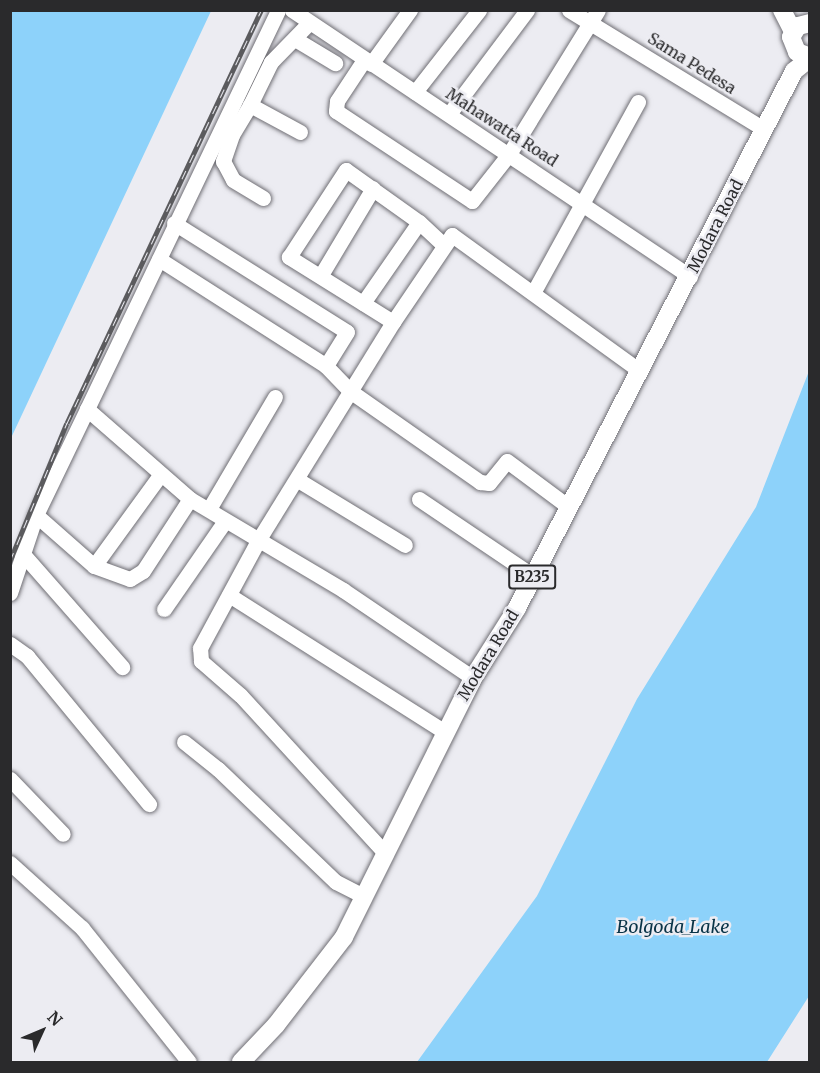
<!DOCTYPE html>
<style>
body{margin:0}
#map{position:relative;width:820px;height:1073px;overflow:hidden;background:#ececf2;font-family:Merriweather,serif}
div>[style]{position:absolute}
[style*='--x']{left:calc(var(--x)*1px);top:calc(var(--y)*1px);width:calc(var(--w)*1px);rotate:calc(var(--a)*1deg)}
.water>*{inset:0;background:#8dd2fa}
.roads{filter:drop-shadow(0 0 2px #6f6e74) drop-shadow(0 0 2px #6f6e74)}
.minor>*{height:15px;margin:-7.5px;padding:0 7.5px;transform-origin:7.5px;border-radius:7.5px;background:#fff}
.major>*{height:18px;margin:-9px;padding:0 9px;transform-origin:9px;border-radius:9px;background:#fff}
.rail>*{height:5px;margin-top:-2.5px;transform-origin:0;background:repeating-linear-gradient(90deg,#ececf2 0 9px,#5b5b5e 0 18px);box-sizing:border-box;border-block:2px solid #5b5b5e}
span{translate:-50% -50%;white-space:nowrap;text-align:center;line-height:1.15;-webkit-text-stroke:5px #ececf2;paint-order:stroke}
.shield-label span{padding:2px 4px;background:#ececf2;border:2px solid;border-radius:4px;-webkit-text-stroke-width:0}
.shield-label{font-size:15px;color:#2a2a2c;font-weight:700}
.street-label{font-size:16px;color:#2a2a2c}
.water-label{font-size:18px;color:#093347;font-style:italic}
.frame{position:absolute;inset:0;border:12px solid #2a2a2c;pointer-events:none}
.north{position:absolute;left:12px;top:1001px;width:60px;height:60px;-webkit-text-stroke:4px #ececf2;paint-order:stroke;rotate:46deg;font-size:16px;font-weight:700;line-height:24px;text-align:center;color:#2a2a2c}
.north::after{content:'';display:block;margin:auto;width:21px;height:27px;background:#2a2a2c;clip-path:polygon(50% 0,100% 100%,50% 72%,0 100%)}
</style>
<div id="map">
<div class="water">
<div style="clip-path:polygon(11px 10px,211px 11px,11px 438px,10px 11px)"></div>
<div style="clip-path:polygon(809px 371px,809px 996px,767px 1062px,417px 1062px,537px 896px,637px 699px,756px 507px)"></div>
</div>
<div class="roads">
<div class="minor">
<div style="--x:292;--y:10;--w:479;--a:33.8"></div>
<div style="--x:569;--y:10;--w:228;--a:31.4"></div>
<div style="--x:295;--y:39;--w:47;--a:31"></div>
<div style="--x:364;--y:60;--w:49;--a:123.4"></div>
<div style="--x:337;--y:101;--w:10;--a:96"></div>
<div style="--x:336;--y:111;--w:163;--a:33.5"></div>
<div style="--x:472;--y:201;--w:60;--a:-51.8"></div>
<div style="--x:509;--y:154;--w:169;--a:-58.3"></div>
<div style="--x:371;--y:64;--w:67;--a:-54.2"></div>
<div style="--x:415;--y:92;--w:104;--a:-52"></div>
<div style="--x:250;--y:105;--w:35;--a:121"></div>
<div style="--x:232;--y:135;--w:28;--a:109"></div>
<div style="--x:223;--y:161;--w:21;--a:62"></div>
<div style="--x:233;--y:180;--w:35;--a:31"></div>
<div style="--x:449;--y:114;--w:130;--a:-53.1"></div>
<div style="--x:300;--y:132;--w:57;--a:-151.6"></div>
<div style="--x:250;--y:105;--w:48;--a:-64"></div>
<div style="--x:271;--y:62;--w:54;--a:-45.7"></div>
<div style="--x:174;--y:223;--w:204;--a:32.2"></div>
<div style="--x:347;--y:332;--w:40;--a:122"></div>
<div style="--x:159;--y:259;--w:198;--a:32.6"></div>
<div style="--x:326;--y:366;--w:35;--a:46"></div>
<div style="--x:350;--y:391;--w:159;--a:35"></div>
<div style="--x:480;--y:482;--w:9;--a:6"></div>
<div style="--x:489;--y:483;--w:28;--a:-51"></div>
<div style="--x:507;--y:461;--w:77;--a:36.6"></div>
<div style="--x:321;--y:275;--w:101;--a:-59.1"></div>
<div style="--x:533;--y:293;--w:218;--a:-61.2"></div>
<div style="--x:363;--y:303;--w:98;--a:-55.3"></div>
<div style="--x:393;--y:322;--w:123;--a:-148"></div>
<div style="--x:289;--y:257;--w:104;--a:-56.8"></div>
<div style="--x:346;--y:170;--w:90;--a:35.5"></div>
<div style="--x:419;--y:222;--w:34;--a:43"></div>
<div style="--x:87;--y:409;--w:442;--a:-64.4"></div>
<div style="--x:298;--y:480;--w:125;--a:31.3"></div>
<div style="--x:419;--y:499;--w:138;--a:34"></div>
<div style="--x:209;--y:509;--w:130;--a:-59.5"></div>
<div style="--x:36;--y:515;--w:77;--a:41.3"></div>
<div style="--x:94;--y:566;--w:38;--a:20"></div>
<div style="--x:130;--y:579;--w:15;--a:-32"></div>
<div style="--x:143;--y:571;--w:86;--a:-56.9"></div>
<div style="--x:22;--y:553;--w:152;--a:48.7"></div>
<div style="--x:94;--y:566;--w:112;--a:-54"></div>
<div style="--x:10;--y:593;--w:82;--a:-71.6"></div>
<div style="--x:36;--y:515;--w:118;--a:-64.3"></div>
<div style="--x:87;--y:409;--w:137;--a:41.1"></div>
<div style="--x:190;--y:499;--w:178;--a:30.7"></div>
<div style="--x:343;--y:590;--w:157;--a:34.1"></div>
<div style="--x:229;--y:595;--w:256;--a:32.4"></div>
<div style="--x:164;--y:609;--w:107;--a:-55.3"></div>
<div style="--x:10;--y:644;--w:21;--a:35"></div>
<div style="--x:27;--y:656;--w:192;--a:50.5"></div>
<div style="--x:184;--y:742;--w:43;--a:38.5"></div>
<div style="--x:218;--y:769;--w:163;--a:43.8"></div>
<div style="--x:336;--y:882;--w:30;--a:27"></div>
<div style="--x:10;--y:779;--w:76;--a:46.1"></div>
<div style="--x:385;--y:853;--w:214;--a:-132.5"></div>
<div style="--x:240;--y:695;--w:52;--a:-138.9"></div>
<div style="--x:201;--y:661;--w:13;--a:-94"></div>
<div style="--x:200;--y:648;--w:124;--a:-61.6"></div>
<div style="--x:259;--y:539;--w:255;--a:-58.3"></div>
<div style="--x:393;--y:322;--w:105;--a:-55.9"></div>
<div style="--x:452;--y:235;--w:232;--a:35.9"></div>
<div style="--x:10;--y:863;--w:97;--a:42.1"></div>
<div style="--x:82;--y:928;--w:171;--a:51.4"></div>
</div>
<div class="major">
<div style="--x:782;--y:10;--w:25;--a:63"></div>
<div style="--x:810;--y:23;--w:12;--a:166"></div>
<div style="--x:798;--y:26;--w:13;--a:122"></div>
<div style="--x:791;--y:37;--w:16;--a:68"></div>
<div style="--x:797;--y:52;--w:14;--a:21"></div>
<div style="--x:241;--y:1062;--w:51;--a:-46.6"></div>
<div style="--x:276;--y:1025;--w:111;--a:-52.3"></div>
<div style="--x:344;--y:937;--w:289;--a:-63.5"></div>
<div style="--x:473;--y:678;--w:83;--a:-57.8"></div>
<div style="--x:517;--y:608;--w:604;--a:-62.71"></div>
<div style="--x:794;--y:71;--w:21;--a:-39"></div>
</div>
</div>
<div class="rail">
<div style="--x:10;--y:561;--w:149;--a:-67.6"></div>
<div style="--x:67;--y:423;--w:456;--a:-64.8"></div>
</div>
<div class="shield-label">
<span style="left:532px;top:577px">B235</span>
</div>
<div class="street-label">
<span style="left:692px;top:63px;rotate:32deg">Sama Pedesa</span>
<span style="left:502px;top:127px;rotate:33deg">Mahawatta Road</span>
<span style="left:715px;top:226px;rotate:-63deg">Modara Road</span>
<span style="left:488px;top:655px;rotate:-59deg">Modara Road</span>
</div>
<div class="water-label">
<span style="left:673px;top:927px">Bolgoda_Lake</span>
</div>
<div class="frame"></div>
<div class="north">N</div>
</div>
